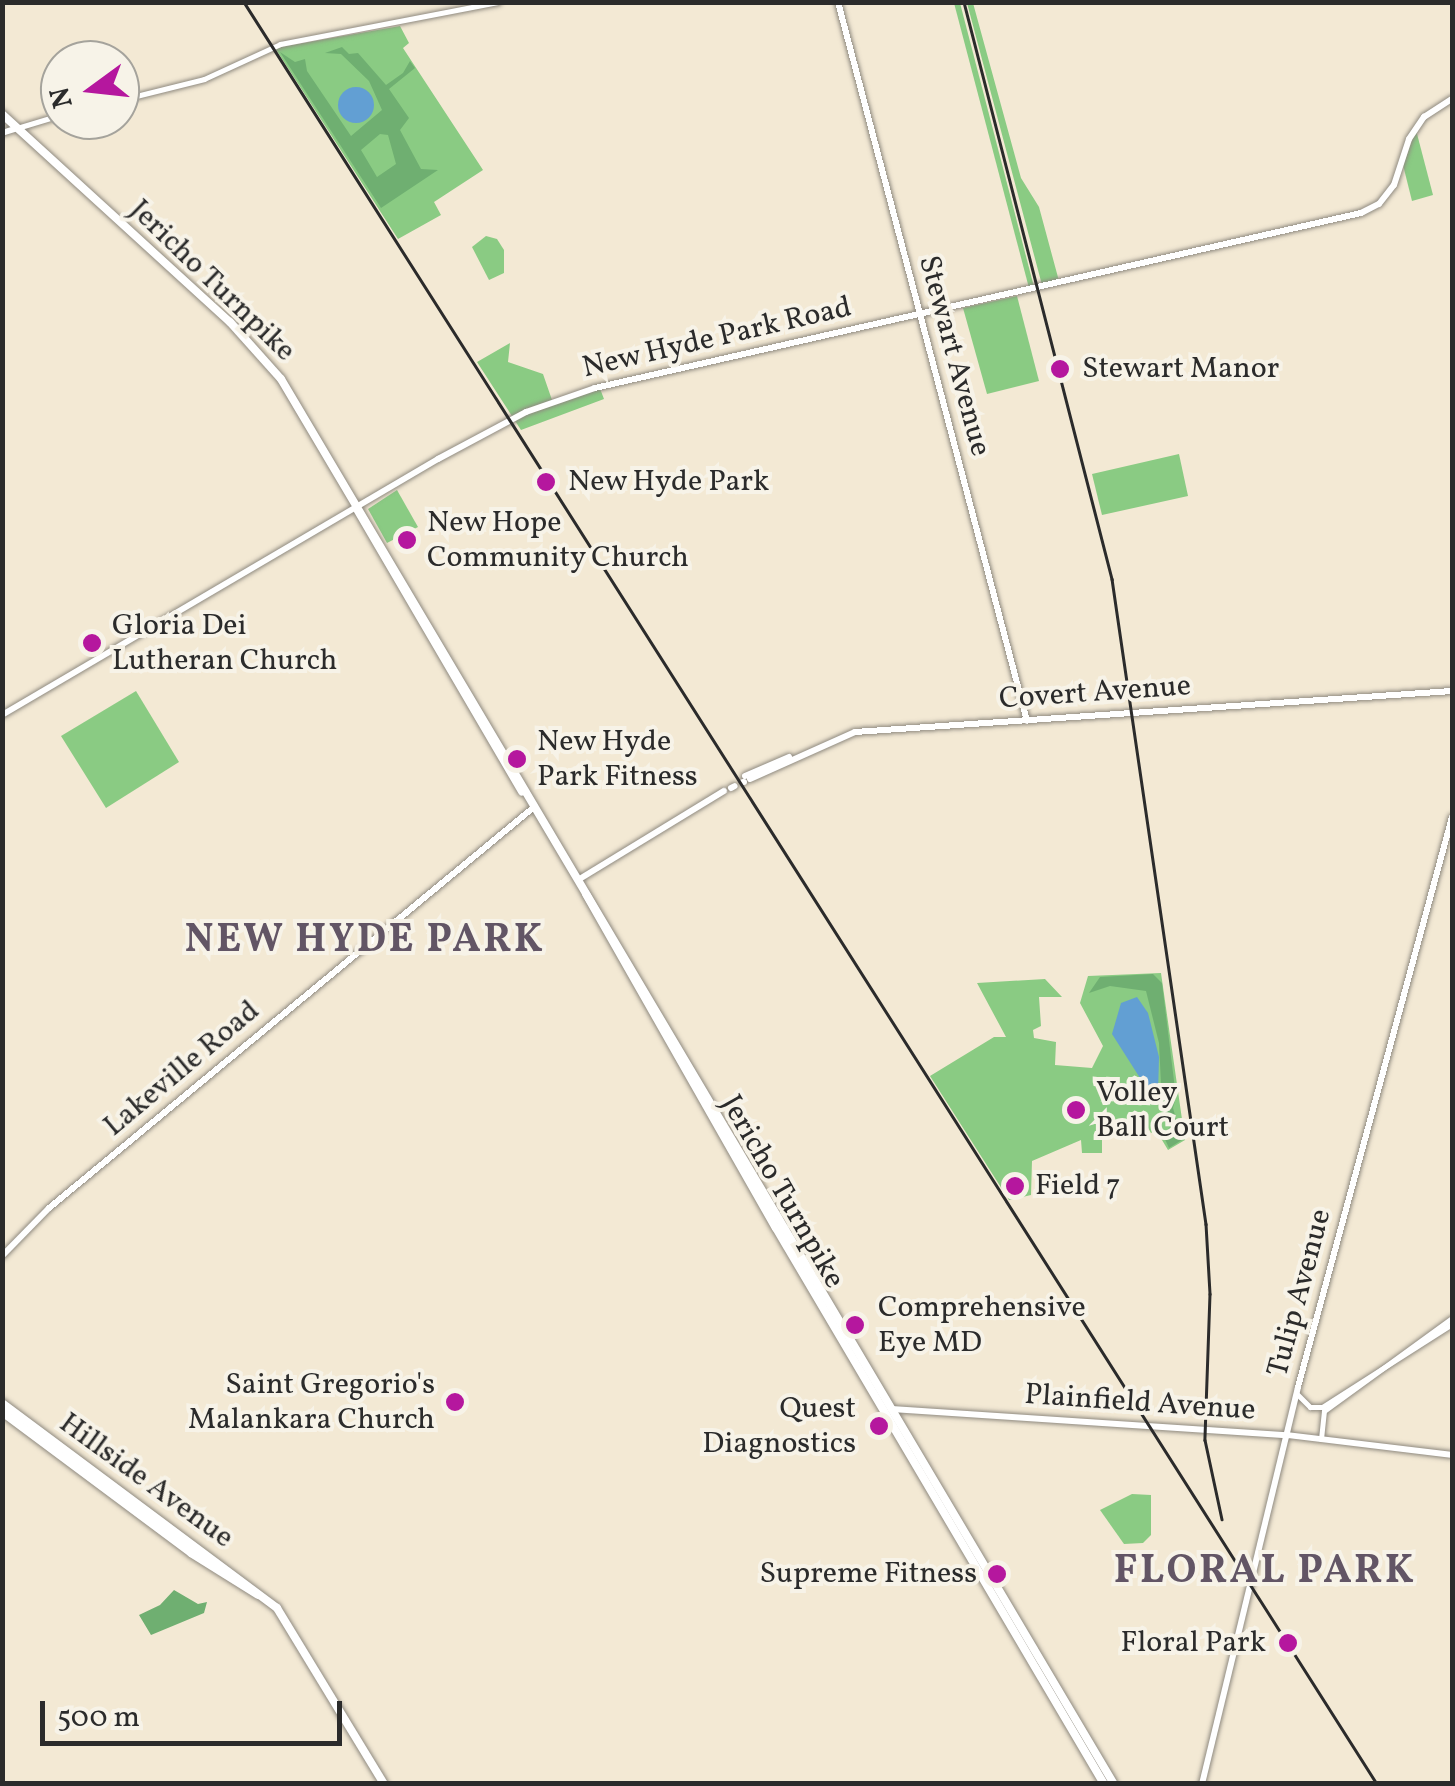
<!DOCTYPE html>
<style>
body{margin:0}
#map{position:relative;width:1455px;height:1786px;overflow:hidden;background:#f3e9d4;font-family:Vollkorn,serif}
div>[style]{position:absolute}
[style*='--x']{left:calc(var(--x)*1px);top:calc(var(--y)*1px);width:calc(var(--w)*1px);rotate:calc(var(--a)*1deg)}
.green>*{inset:0;background:#8acb83}
.forest>*{inset:0;background:#6faf71}
.water>*{inset:0;background:#629fd3}
.round{border-radius:50%}
.roads{filter:drop-shadow(0 0 2px #8f8a80) drop-shadow(0 0 2px #8f8a80)}
.tertiary>*{height:5px;margin:-2.5px;padding:0 2.5px;transform-origin:2.5px;border-radius:2.5px;background:#fff}
.secondary>*{height:6px;margin:-3px;padding:0 3px;transform-origin:3px;border-radius:3px;background:#fff}
.primary>*{height:8px;margin:-4px;padding:0 4px;transform-origin:4px;border-radius:4px;background:#fff}
.rail>*{height:2.5px;margin:-1.25px;padding:0 1.25px;transform-origin:1.25px;border-radius:1.25px;background:#2b2b2b}
.dots>*{width:28px;height:28px;translate:-50% -50%;box-sizing:border-box;border:5px solid #f7f3e8;border-radius:50%}
span{translate:-50% -50%;white-space:nowrap;text-align:center;line-height:1.15;-webkit-text-stroke:8px #f7f3e8;paint-order:stroke}
.street-label{font-size:30px;color:#2b2b2b}
.poi-label{font-size:30px;color:#2b2b2b}
.left{translate:0 -50%;text-align:left}
.right{translate:-100% -50%;text-align:right}
.district-label{font-size:40px;color:#625565;font-weight:700;letter-spacing:2.5px}
.frame{position:absolute;inset:0;border:5px solid #2b2b2b;pointer-events:none}
.north{position:absolute;left:40px;top:40px;width:100px;height:100px;box-sizing:border-box;background:#f7f3e8;border:2px solid #a5a39c;border-radius:50%;rotate:255deg;font-size:28px;font-weight:700;line-height:40px;text-align:center;color:#2b2b2b}
.north::after{content:'';display:block;margin:auto;width:35px;height:45px;background:#b5179e;clip-path:polygon(50% 0,100% 100%,50% 72%,0 100%)}
.scale{position:absolute;left:40px;top:1701px;width:302px;height:45px;box-sizing:border-box;border:5px solid #2b2b2b;border-top:0;padding-left:12px;font-size:30px;line-height:35px;white-space:nowrap;color:#2b2b2b;-webkit-text-stroke:8px #f7f3e8;paint-order:stroke}
</style>
<div id="map">
<div class="green">
<div style="clip-path:polygon(954px 3px,960px 3px,1034px 287px,1029px 288px)"></div>
<div style="clip-path:polygon(967px 3px,973px 3px,1021px 178px,1039px 207px,1059px 281px,1042px 285px)"></div>
<div style="clip-path:polygon(400px 26px,409px 43px,403px 48px,483px 170px,434px 202px,441px 215px,398px 239px,275px 48px)"></div>
<div style="clip-path:polygon(1416px 130px,1433px 195px,1412px 201px,1403px 165px)"></div>
<div style="clip-path:polygon(486px 236px,497px 239px,504px 250px,504px 273px,489px 280px,472px 247px)"></div>
<div style="clip-path:polygon(1017px 296px,1039px 381px,987px 394px,963px 308px)"></div>
<div style="clip-path:polygon(510px 343px,508px 362px,543px 374px,552px 400px,599px 386px,604px 399px,521px 430px,477px 362px)"></div>
<div style="clip-path:polygon(1179px 454px,1188px 496px,1102px 515px,1092px 474px)"></div>
<div style="clip-path:polygon(397px 490px,418px 527px,387px 543px,368px 509px)"></div>
<div style="clip-path:polygon(136px 691px,179px 762px,106px 808px,61px 736px)"></div>
<div style="clip-path:polygon(1161px 973px,1185px 1140px,1168px 1150px,1156px 1130px,1151px 1133px,1147px 1126px,1134px 1133px,1123px 1123px,1102px 1131px,1102px 1153px,1082px 1153px,1081px 1140px,1032px 1161px,1031px 1195px,1009px 1200px,930px 1076px,994px 1037px,1006px 1037px,977px 983px,1045px 979px,1062px 997px,1039px 997px,1041px 1026px,1033px 1030px,1034px 1038px,1056px 1042px,1055px 1065px,1092px 1068px,1103px 1046px,1080px 1003px,1088px 976px)"></div>
<div style="clip-path:polygon(1132px 1494px,1151px 1495px,1151px 1535px,1143px 1543px,1124px 1544px,1100px 1510px)"></div>
</div>
<div class="forest">
<div style="clip-path:polygon(evenodd,342px 47px,349px 54px,358px 53px,386px 85px,403px 73px,410px 61px,415px 68px,389px 89px,409px 118px,400px 130px,421px 169px,438px 170px,381px 208px,280px 52px,295px 62px,305px 59px,307px 71px,351px 136px,382px 110px,369px 81px,341px 54px,325px 53px,342px 47px,380px 134px,388px 135px,396px 164px,377px 177px,361px 150px,380px 134px)"></div>
<div style="clip-path:polygon(1153px 974px,1162px 983px,1176px 1097px,1173px 1108px,1182px 1140px,1169px 1148px,1163px 1135px,1171px 1126px,1162px 1105px,1159px 1043px,1146px 991px,1110px 986px,1089px 993px,1100px 977px)"></div>
<div style="clip-path:polygon(174px 1590px,198px 1604px,207px 1602px,204px 1613px,151px 1635px,139px 1615px,160px 1605px)"></div>
</div>
<div class="water">
<div class="round" style="left:338px;top:87px;width:36px;height:36px"></div>
<div style="clip-path:polygon(1137px 997px,1148px 1013px,1159px 1057px,1158px 1095px,1147px 1089px,1112px 1034px,1121px 1003px)"></div>
</div>
<div class="roads">
<div class="tertiary">
<div style="--x:120;--y:100;--w:87;--a:-14"></div>
<div style="--x:204;--y:79;--w:84;--a:-24.7"></div>
<div style="--x:280;--y:44;--w:222;--a:-10.9"></div>
<div style="--x:17;--y:128;--w:45;--a:-16.8"></div>
<div style="--x:1298;--y:1395;--w:17;--a:45"></div>
<div style="--x:1310;--y:1407;--w:12;--a:0"></div>
<div style="--x:1322;--y:1407;--w:154;--a:-32.6"></div>
<div style="--x:1321;--y:1439;--w:28;--a:-84"></div>
<div style="--x:1324;--y:1411;--w:158;--a:-36"></div>
</div>
<div class="secondary">
<div style="--x:838;--y:2;--w:743;--a:75.27"></div>
<div style="--x:2;--y:133;--w:16;--a:-18"></div>
<div style="--x:2;--y:715;--w:506;--a:-30.42"></div>
<div style="--x:438;--y:459;--w:100;--a:-28.1"></div>
<div style="--x:526;--y:412;--w:73;--a:-19.2"></div>
<div style="--x:595;--y:388;--w:786;--a:-12.87"></div>
<div style="--x:1361;--y:213;--w:20;--a:-27"></div>
<div style="--x:1379;--y:204;--w:24;--a:-52"></div>
<div style="--x:1394;--y:185;--w:48;--a:-71.9"></div>
<div style="--x:1409;--y:139;--w:27;--a:-56"></div>
<div style="--x:1424;--y:117;--w:33;--a:-33"></div>
<div style="--x:745;--y:776;--w:48;--a:-23.4"></div>
<div style="--x:750;--y:779;--w:115;--a:-24.1"></div>
<div style="--x:855;--y:732;--w:598;--a:-3.93"></div>
<div style="--x:743;--y:782;--w:1;--a:0"></div>
<div style="--x:731;--y:788;--w:4;--a:-27"></div>
<div style="--x:578;--y:880;--w:171;--a:-31.4"></div>
<div style="--x:2;--y:1256;--w:67;--a:-45.6"></div>
<div style="--x:49;--y:1208;--w:629;--a:-39.58"></div>
<div style="--x:891;--y:1409;--w:397;--a:3.8"></div>
<div style="--x:1287;--y:1435;--w:166;--a:6.9"></div>
<div style="--x:1202;--y:1784;--w:408;--a:-76.4"></div>
<div style="--x:1298;--y:1387;--w:590;--a:-74.88"></div>
</div>
<div class="primary">
<div style="--x:2;--y:114;--w:309;--a:42.4"></div>
<div style="--x:230;--y:322;--w:76;--a:48.2"></div>
<div style="--x:281;--y:379;--w:1633;--a:59.34"></div>
<div style="--x:358;--y:511;--w:325;--a:59.7"></div>
<div style="--x:586;--y:894;--w:384;--a:60.4"></div>
<div style="--x:776;--y:1228;--w:646;--a:59.46"></div>
<div style="--x:2;--y:1403;--w:343;--a:36.7"></div>
<div style="--x:277;--y:1608;--w:206;--a:58.7"></div>
<div style="--x:2;--y:1412;--w:236;--a:36.7"></div>
<div style="--x:191;--y:1553;--w:79;--a:32.1"></div>
</div>
</div>
<div class="rail">
<div style="--x:244;--y:2;--w:2112;--a:57.55"></div>
<div style="--x:964;--y:2;--w:596;--a:75.61"></div>
<div style="--x:1112;--y:579;--w:652;--a:81.71"></div>
<div style="--x:1206;--y:1224;--w:70;--a:86.7"></div>
<div style="--x:1210;--y:1294;--w:146;--a:92"></div>
<div style="--x:1205;--y:1440;--w:81;--a:77.9"></div>
</div>
<div class="dots">
<div style="left:1060px;top:369px;background:#b5179e"></div>
<div style="left:546px;top:482px;background:#b5179e"></div>
<div style="left:407px;top:540px;background:#b5179e"></div>
<div style="left:92px;top:643px;background:#b5179e"></div>
<div style="left:517px;top:759px;background:#b5179e"></div>
<div style="left:1076px;top:1110px;background:#b5179e"></div>
<div style="left:1015px;top:1186px;background:#b5179e"></div>
<div style="left:855px;top:1325px;background:#b5179e"></div>
<div style="left:455px;top:1402px;background:#b5179e"></div>
<div style="left:879px;top:1426px;background:#b5179e"></div>
<div style="left:997px;top:1574px;background:#b5179e"></div>
<div style="left:1288px;top:1643px;background:#b5179e"></div>
</div>
<div class="street-label">
<span style="left:212px;top:281px;rotate:44deg">Jericho Turnpike</span>
<span style="left:717px;top:338px;rotate:-13deg">New Hyde Park Road</span>
<span style="left:954px;top:356px;rotate:75deg">Stewart Avenue</span>
<span style="left:1095px;top:693px;rotate:-4deg">Covert Avenue</span>
<span style="left:182px;top:1069px;rotate:-40deg">Lakeville Road</span>
<span style="left:782px;top:1192px;rotate:60deg">Jericho Turnpike</span>
<span style="left:1300px;top:1293px;rotate:-75deg">Tulip Avenue</span>
<span style="left:1140px;top:1403px;rotate:4deg">Plainfield Avenue</span>
<span style="left:146px;top:1481px;rotate:36deg">Hillside Avenue</span>
</div>
<div class="poi-label">
<span class="left" style="left:1082px;top:369px">Stewart Manor</span>
<span class="left" style="left:568px;top:482px">New Hyde Park</span>
<span class="left" style="left:427px;top:540px">New Hope<br>Community Church</span>
<span class="left" style="left:112px;top:643px">Gloria Dei<br>Lutheran Church</span>
<span class="left" style="left:537px;top:759px">New Hyde<br>Park Fitness</span>
<span class="left" style="left:1096px;top:1110px">Volley<br>Ball Court</span>
<span class="left" style="left:1035px;top:1186px">Field 7</span>
<span class="left" style="left:878px;top:1325px">Comprehensive<br>Eye MD</span>
<span class="right" style="left:435px;top:1402px">Saint Gregorio's<br>Malankara Church</span>
<span class="right" style="left:856px;top:1426px">Quest<br>Diagnostics</span>
<span class="right" style="left:977px;top:1574px">Supreme Fitness</span>
<span class="right" style="left:1266px;top:1643px">Floral Park</span>
</div>
<div class="district-label">
<span style="left:365px;top:941px">NEW HYDE PARK</span>
<span style="left:1265px;top:1572px">FLORAL PARK</span>
</div>
<div class="frame"></div>
<div class="north">N</div>
<div class="scale">500 m</div>
</div>
